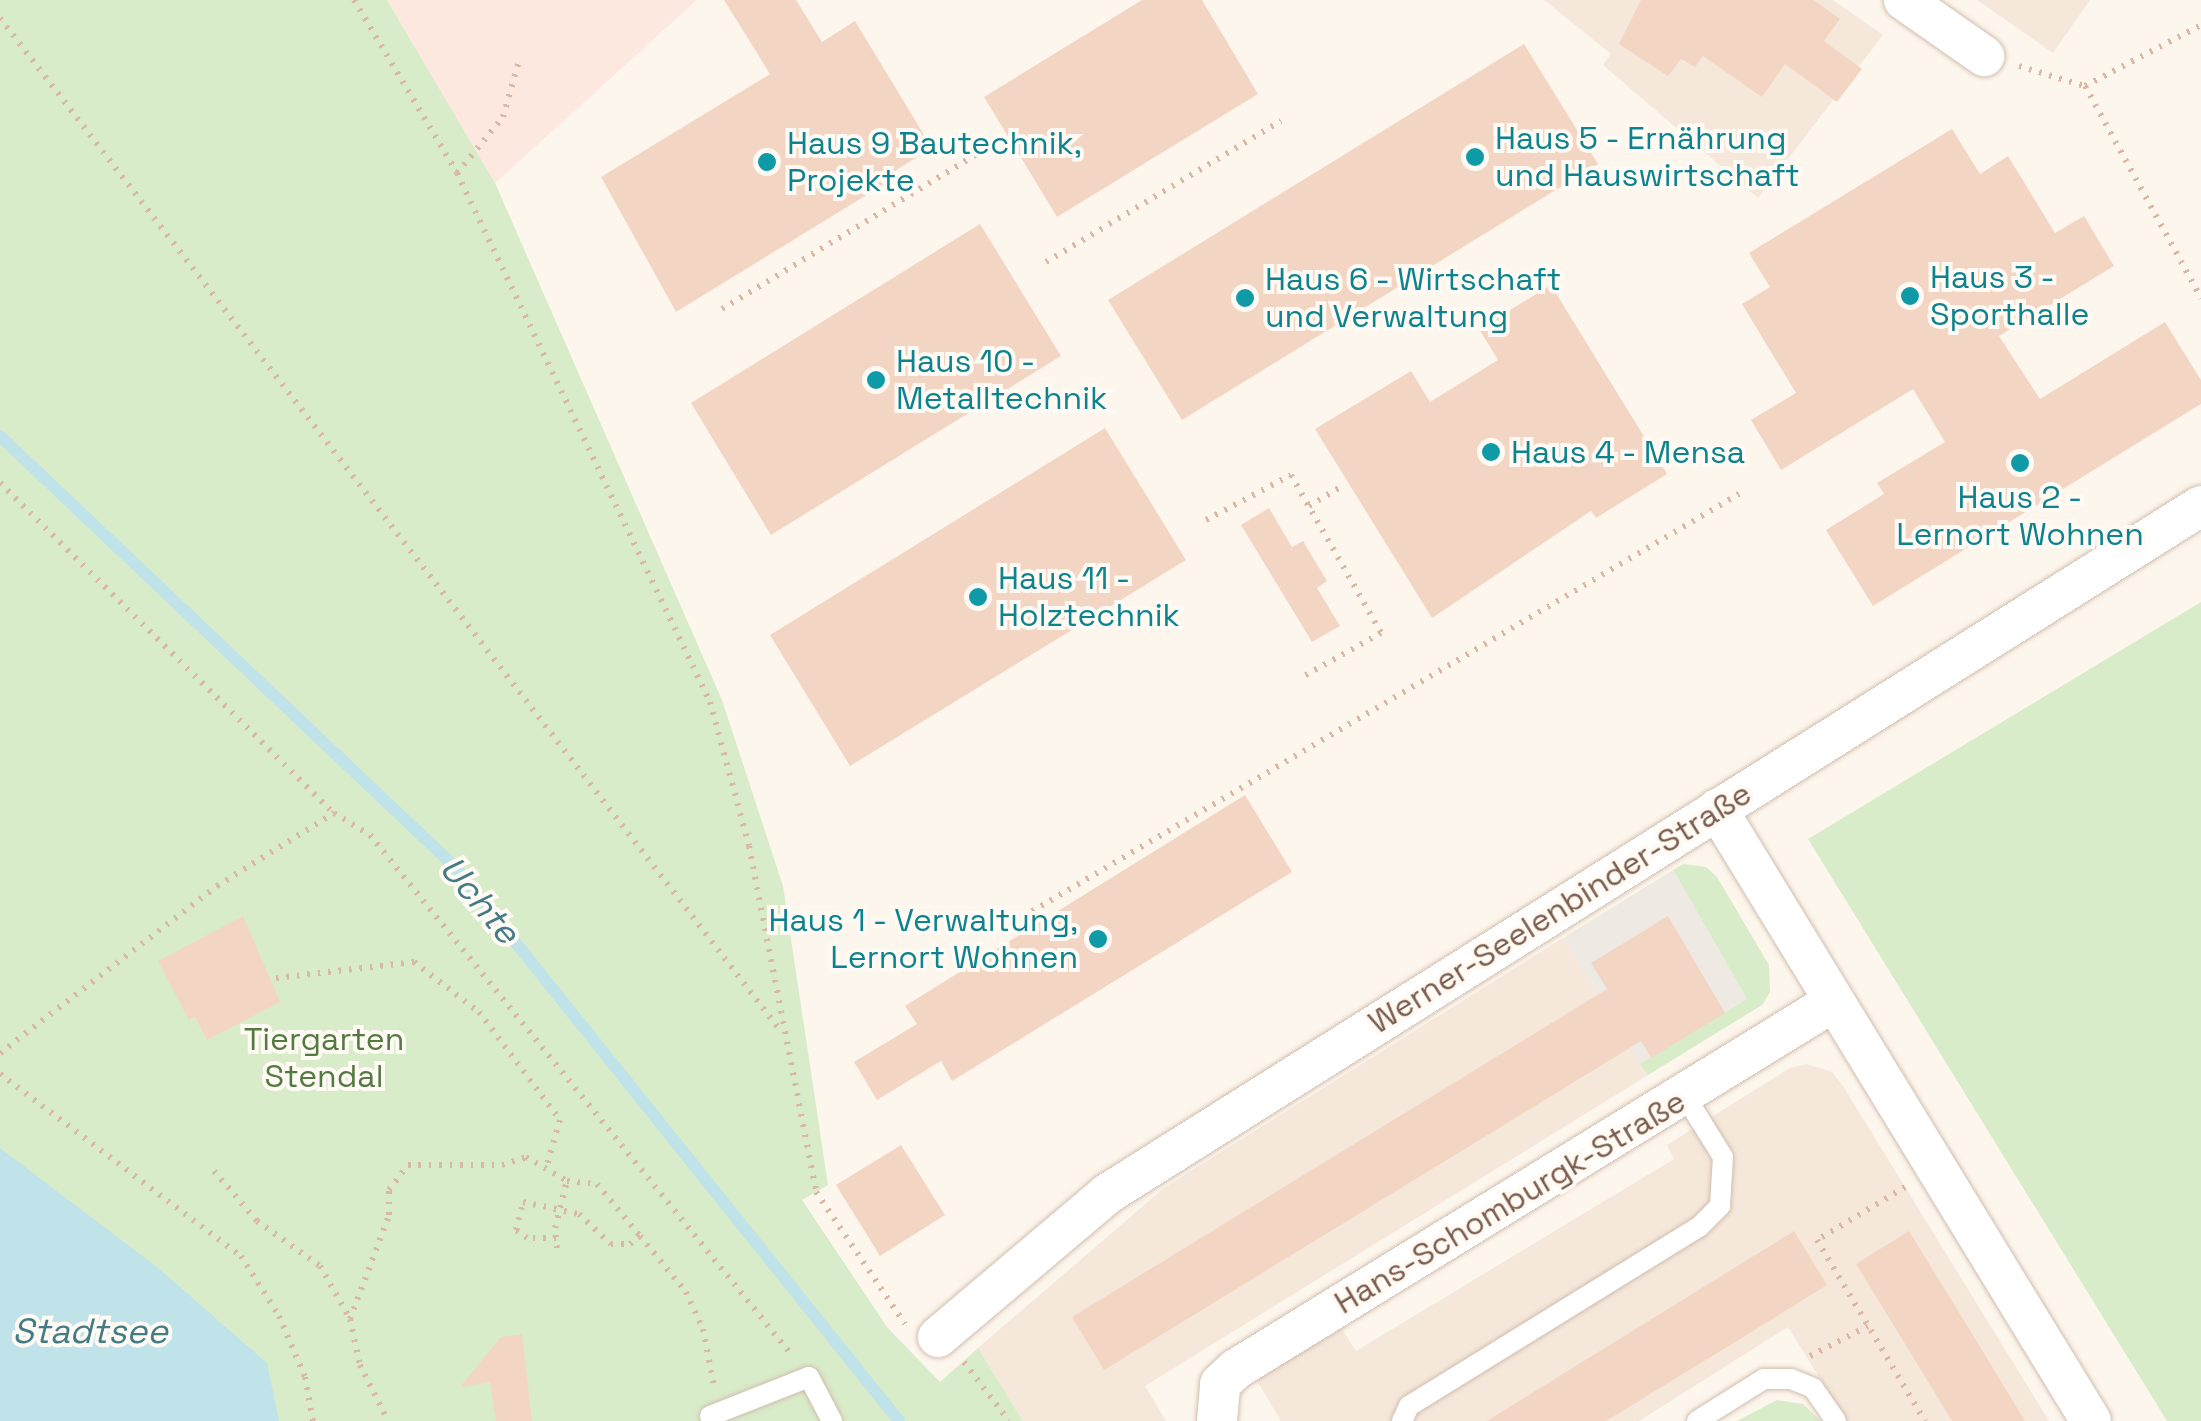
<!DOCTYPE html>
<meta charset="utf-8">
<style>
body{margin:0}
#map{position:relative;width:2201px;height:1421px;overflow:hidden;background:#fdf6ec;font-family:"Space Grotesk",sans-serif}
div>[style]{position:absolute}
[style*='--x']{left:calc(var(--x)*1px);top:calc(var(--y)*1px);width:calc(var(--w)*1px);rotate:calc(var(--a)*1deg)}
.residential>*{inset:0;background:#f5e8da}
.commercial>*{inset:0;background:#fde8e0}
.industrial>*{inset:0;background:#efe9e4}
.green>*{inset:0;background:#d8ecc9}
.water>*{inset:0;background:#bfe3e8}
.stream>*{height:12px;margin:-6px;padding:0 6px;transform-origin:6px;border-radius:6px;background:#bfe3e8}
.building>*{inset:0;background:#f3d5c3}
.path>*{height:6px;margin-top:-3px;transform-origin:0;background:repeating-linear-gradient(90deg,#d9b8a5 0 2.5px,transparent 0 10.5px)}
.roads{filter:drop-shadow(0 0 2px #d1beb0) drop-shadow(0 0 2px #d1beb0)}
.lane>*{height:20px;margin:-10px;padding:0 10px;transform-origin:10px;border-radius:10px;background:#fff}
.street>*{height:40px;margin:-20px;padding:0 20px;transform-origin:20px;border-radius:20px;background:#fff}
.dots>*{width:28px;height:28px;translate:-50% -50%;box-sizing:border-box;border:5px solid #fffaf3;border-radius:50%}
span{translate:-50% -50%;white-space:nowrap;text-align:center;line-height:1.15;-webkit-text-stroke:8px #fffaf3;paint-order:stroke}
.culture-label{font-size:32px;color:#0d838f}
.left{translate:0 -50%;text-align:left}
.right{translate:-100% -50%;text-align:right}
.street-label{font-size:32px;color:#7a5c4d}
.park-label{font-size:32px;color:#537a41}
.water-label{font-size:35px;color:#437c86;font-style:italic}
</style>
<div id="map">
<div class="residential">
<div style="clip-path:polygon(1544px 0,1833px 0,1883px 35px,1758px 198px,1603px 65px,1611px 54px)"></div>
<div style="clip-path:polygon(1977px 0,2090px 0,2053px 53px)"></div>
<div style="clip-path:polygon(1563px 938px,1648px 1075px,1145px 1386px,1166px 1421px,1023px 1421px,978px 1348px,1164px 1188px)"></div>
<div style="clip-path:polygon(1807px 1064px,1832px 1072px,1843px 1086px,2049px 1421px,1846px 1421px,1788px 1327px,1639px 1421px,1281px 1421px,1257px 1381px,1263px 1374px,1342px 1329px,1356px 1351px,1674px 1159px,1667px 1145px,1790px 1068px)"></div>
</div>
<div class="commercial">
<div style="clip-path:polygon(387px 0,697px 0,495px 183px)"></div>
</div>
<div class="industrial">
<div style="clip-path:polygon(1673px 870px,1747px 999px,1640px 1064px,1563px 938px)"></div>
</div>
<div class="green">
<div style="clip-path:polygon(0 0,387px 0,495px 183px,722px 700px,783px 886px,828px 1185px,802px 1200px,887px 1327px,940px 1382px,978px 1348px,1023px 1421px,0 1421px)"></div>
<div style="clip-path:polygon(2201px 602px,2201px 1421px,2167px 1421px,1808px 839px)"></div>
<div style="clip-path:polygon(1683px 864px,1706px 867px,1717px 877px,1769px 965px,1770px 992px,1762px 1005px,1648px 1075px,1640px 1064px,1747px 999px,1673px 870px)"></div>
<div style="clip-path:polygon(1777px 1400px,1803px 1404px,1821px 1421px,1737px 1421px)"></div>
</div>
<div class="water">
<div style="clip-path:polygon(0 1148px,157px 1267px,267px 1363px,279px 1421px,0 1421px)"></div>
</div>
<div class="stream">
<div style="--x:0;--y:436;--w:627;--a:43.45"></div>
<div style="--x:455;--y:867;--w:710;--a:51.29"></div>
</div>
<div class="building">
<div style="clip-path:polygon(724px 0,796px 0,822px 42px,855px 21px,932px 148px,880px 180px,883px 185px,676px 312px,601px 177px,770px 74px)"></div>
<div style="clip-path:polygon(1142px 0,1202px 0,1258px 94px,1057px 217px,984px 97px)"></div>
<div style="clip-path:polygon(1641px 0,1814px 0,1840px 19px,1824px 41px,1862px 69px,1837px 102px,1785px 64px,1762px 97px,1703px 56px,1695px 67px,1681px 59px,1668px 76px,1619px 44px)"></div>
<div style="clip-path:polygon(1524px 44px,1598px 164px,1182px 420px,1108px 300px)"></div>
<div style="clip-path:polygon(1952px 129px,1980px 174px,2008px 156px,2055px 233px,2084px 216px,2114px 266px,1999px 336px,2040px 399px,2165px 322px,2201px 380px,2201px 404px,1873px 606px,1826px 530px,1884px 494px,1877px 483px,1945px 442px,1913px 389px,1781px 470px,1751px 420px,1796px 393px,1742px 304px,1770px 287px,1749px 253px)"></div>
<div style="clip-path:polygon(980px 224px,1061px 356px,771px 535px,691px 403px)"></div>
<div style="clip-path:polygon(1551px 285px,1667px 474px,1596px 518px,1591px 511px,1432px 618px,1315px 429px,1411px 371px,1430px 402px,1498px 360px,1479px 329px)"></div>
<div style="clip-path:polygon(1105px 428px,1186px 560px,850px 766px,770px 635px)"></div>
<div style="clip-path:polygon(1269px 508px,1292px 547px,1303px 541px,1327px 581px,1317px 588px,1340px 626px,1312px 642px,1241px 525px)"></div>
<div style="clip-path:polygon(1245px 795px,1292px 872px,952px 1081px,941px 1061px,877px 1100px,854px 1062px,917px 1024px,905px 1006px)"></div>
<div style="clip-path:polygon(243px 916px,280px 1002px,207px 1040px,195px 1017px,189px 1020px,158px 961px)"></div>
<div style="clip-path:polygon(1668px 916px,1725px 1013px,1651px 1058px,1641px 1041px,1104px 1370px,1072px 1317px,1607px 989px,1591px 963px)"></div>
<div style="clip-path:polygon(901px 1145px,945px 1215px,880px 1256px,836px 1185px)"></div>
<div style="clip-path:polygon(1794px 1231px,1827px 1285px,1740px 1339px,1606px 1421px,1487px 1421px)"></div>
<div style="clip-path:polygon(1909px 1231px,1979px 1345px,2025px 1421px,1952px 1421px,1902px 1339px,1856px 1264px)"></div>
<div style="clip-path:polygon(522px 1334px,532px 1421px,496px 1421px,490px 1382px,460px 1387px,501px 1337px)"></div>
</div>
<div class="path">
<div style="--x:354;--y:0;--w:201;--a:59.2"></div>
<div style="--x:457;--y:173;--w:586;--a:64.44"></div>
<div style="--x:710;--y:702;--w:149;--a:74.8"></div>
<div style="--x:749;--y:846;--w:352;--a:79"></div>
<div style="--x:816;--y:1192;--w:159;--a:56"></div>
<div style="--x:0;--y:18;--w:1278;--a:52.38"></div>
<div style="--x:2019;--y:66;--w:69;--a:16.9"></div>
<div style="--x:2085;--y:86;--w:242;--a:61.3"></div>
<div style="--x:2085;--y:86;--w:131;--a:-27.7"></div>
<div style="--x:457;--y:173;--w:72;--a:-50.6"></div>
<div style="--x:503;--y:117;--w:58;--a:-74.1"></div>
<div style="--x:1046;--y:262;--w:274;--a:-31"></div>
<div style="--x:722;--y:309;--w:298;--a:-31.3"></div>
<div style="--x:0;--y:483;--w:470;--a:44.7"></div>
<div style="--x:334;--y:813;--w:42;--a:31.4"></div>
<div style="--x:370;--y:835;--w:667;--a:50.96"></div>
<div style="--x:1309;--y:506;--w:39;--a:-31"></div>
<div style="--x:1206;--y:520;--w:96;--a:-27.9"></div>
<div style="--x:1291;--y:475;--w:182;--a:60.3"></div>
<div style="--x:1381;--y:633;--w:90;--a:150.9"></div>
<div style="--x:1014;--y:922;--w:842;--a:-30.56"></div>
<div style="--x:276;--y:978;--w:139;--a:-6.6"></div>
<div style="--x:414;--y:962;--w:82;--a:37.6"></div>
<div style="--x:479;--y:1012;--w:135;--a:53.1"></div>
<div style="--x:560;--y:1120;--w:47;--a:106.1"></div>
<div style="--x:0;--y:1053;--w:274;--a:-37.6"></div>
<div style="--x:217;--y:886;--w:138;--a:-32"></div>
<div style="--x:0;--y:1074;--w:302;--a:37.1"></div>
<div style="--x:241;--y:1256;--w:71;--a:57.7"></div>
<div style="--x:279;--y:1316;--w:66;--a:66.9"></div>
<div style="--x:305;--y:1377;--w:45;--a:79.7"></div>
<div style="--x:214;--y:1171;--w:66;--a:49.3"></div>
<div style="--x:257;--y:1221;--w:77;--a:35.5"></div>
<div style="--x:320;--y:1266;--w:61;--a:60.5"></div>
<div style="--x:350;--y:1319;--w:47;--a:77.7"></div>
<div style="--x:360;--y:1365;--w:63;--a:63.4"></div>
<div style="--x:1905;--y:1187;--w:103;--a:148.9"></div>
<div style="--x:1817;--y:1240;--w:211;--a:59.2"></div>
<div style="--x:556;--y:1238;--w:29;--a:180"></div>
<div style="--x:527;--y:1238;--w:14;--a:-144"></div>
<div style="--x:516;--y:1230;--w:29;--a:-76"></div>
<div style="--x:523;--y:1202;--w:57;--a:12.1"></div>
<div style="--x:579;--y:1214;--w:44;--a:43.2"></div>
<div style="--x:611;--y:1244;--w:19;--a:0"></div>
<div style="--x:630;--y:1244;--w:13;--a:-39"></div>
<div style="--x:557;--y:1248;--w:20;--a:-96"></div>
<div style="--x:555;--y:1228;--w:49;--a:-75.7"></div>
<div style="--x:350;--y:1319;--w:111;--a:-69.4"></div>
<div style="--x:389;--y:1215;--w:25;--a:-90"></div>
<div style="--x:389;--y:1190;--w:31;--a:-53"></div>
<div style="--x:408;--y:1165;--w:94;--a:0"></div>
<div style="--x:502;--y:1165;--w:25;--a:-18"></div>
<div style="--x:526;--y:1157;--w:48;--a:30.3"></div>
<div style="--x:567;--y:1181;--w:30;--a:6"></div>
<div style="--x:597;--y:1184;--w:67;--a:50.4"></div>
<div style="--x:640;--y:1236;--w:72;--a:50.6"></div>
<div style="--x:686;--y:1292;--w:41;--a:65.3"></div>
<div style="--x:703;--y:1329;--w:58;--a:79.1"></div>
<div style="--x:1810;--y:1356;--w:65;--a:-27.3"></div>
<div style="--x:964;--y:1362;--w:74;--a:52.7"></div>
</div>
<div class="roads">
<div class="lane">
<div style="--x:710;--y:1416;--w:106;--a:-21.5"></div>
<div style="--x:809;--y:1377;--w:50;--a:62.4"></div>
<div style="--x:1402;--y:1421;--w:17;--a:-65"></div>
<div style="--x:1409;--y:1406;--w:341;--a:-31.7"></div>
<div style="--x:1699;--y:1227;--w:30;--a:-45"></div>
<div style="--x:1720;--y:1206;--w:49;--a:-86.5"></div>
<div style="--x:1723;--y:1157;--w:72;--a:-121.9"></div>
<div style="--x:1697;--y:1421;--w:79;--a:-32.1"></div>
<div style="--x:1764;--y:1379;--w:27;--a:0"></div>
<div style="--x:1791;--y:1379;--w:24;--a:22"></div>
<div style="--x:1813;--y:1388;--w:40;--a:55.1"></div>
</div>
<div class="street">
<div style="--x:1904;--y:0;--w:98;--a:35"></div>
<div style="--x:1717;--y:809;--w:717;--a:58.57"></div>
<div style="--x:938;--y:1337;--w:221;--a:-40.2"></div>
<div style="--x:1107;--y:1194;--w:1292;--a:-32.17"></div>
<div style="--x:1217;--y:1421;--w:37;--a:-85"></div>
<div style="--x:1220;--y:1384;--w:22;--a:-43"></div>
<div style="--x:1236;--y:1369;--w:701;--a:-31.58"></div>
</div>
</div>
<div class="dots">
<div style="left:1475px;top:157px;background:#0f9aa8"></div>
<div style="left:767px;top:162px;background:#0f9aa8"></div>
<div style="left:1910px;top:296px;background:#0f9aa8"></div>
<div style="left:1245px;top:298px;background:#0f9aa8"></div>
<div style="left:876px;top:380px;background:#0f9aa8"></div>
<div style="left:1491px;top:452px;background:#0f9aa8"></div>
<div style="left:2020px;top:463px;background:#0f9aa8"></div>
<div style="left:978px;top:597px;background:#0f9aa8"></div>
<div style="left:1098px;top:939px;background:#0f9aa8"></div>
</div>
<div class="culture-label">
<span class="left" style="left:1495px;top:157px">Haus 5 - Ernährung<br>und Hauswirtschaft</span>
<span class="left" style="left:787px;top:162px">Haus 9 Bautechnik,<br>Projekte</span>
<span class="left" style="left:1930px;top:296px">Haus 3 -<br>Sporthalle</span>
<span class="left" style="left:1265px;top:298px">Haus 6 - Wirtschaft<br>und Verwaltung</span>
<span class="left" style="left:896px;top:380px">Haus 10 -<br>Metalltechnik</span>
<span class="left" style="left:1511px;top:452px">Haus 4 - Mensa</span>
<span style="left:2020px;top:516px">Haus 2 -<br>Lernort Wohnen</span>
<span class="left" style="left:998px;top:597px">Haus 11 -<br>Holztechnik</span>
<span class="right" style="left:1078px;top:939px">Haus 1 - Verwaltung,<br>Lernort Wohnen</span>
</div>
<div class="street-label">
<span style="left:1560px;top:908px;rotate:-32deg">Werner-Seelenbinder-Straße</span>
<span style="left:1510px;top:1202px;rotate:-31deg">Hans-Schomburgk-Straße</span>
</div>
<div class="park-label">
<span style="left:324px;top:1058px">Tiergarten<br>Stendal</span>
</div>
<div class="water-label">
<span style="left:480px;top:900px;rotate:50deg">Uchte</span>
<span style="left:90px;top:1331px">Stadtsee</span>
</div>
</div>
